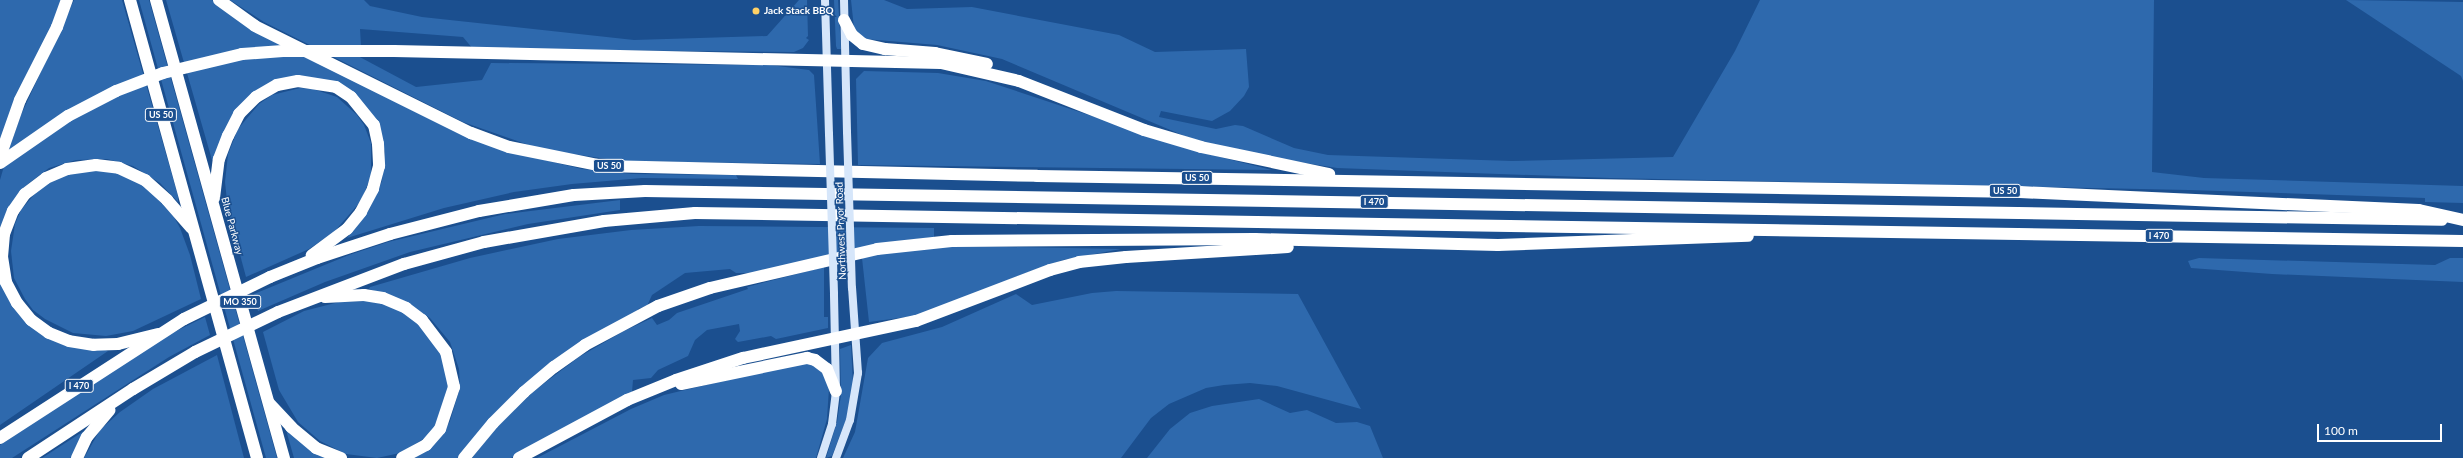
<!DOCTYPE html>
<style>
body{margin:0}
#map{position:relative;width:2463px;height:458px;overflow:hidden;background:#1b4f8f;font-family:Lato,sans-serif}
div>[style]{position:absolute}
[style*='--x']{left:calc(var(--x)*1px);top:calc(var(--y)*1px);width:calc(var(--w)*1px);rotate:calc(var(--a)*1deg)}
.green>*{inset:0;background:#2e69ad}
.secondary>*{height:8px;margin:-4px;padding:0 4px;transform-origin:4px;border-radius:4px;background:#d6e6fa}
.motorway>*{height:12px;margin:-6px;padding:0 6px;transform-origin:6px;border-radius:6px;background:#fff}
.secondary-bridge>*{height:8px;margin:-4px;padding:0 4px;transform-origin:4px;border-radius:4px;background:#d6e6fa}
.motorway-bridge>*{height:12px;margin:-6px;padding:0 6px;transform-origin:6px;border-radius:6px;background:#fff}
.dots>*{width:11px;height:11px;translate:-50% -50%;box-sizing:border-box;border:2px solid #1b4f8f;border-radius:50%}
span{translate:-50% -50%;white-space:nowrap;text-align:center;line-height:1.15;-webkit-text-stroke:3px #1b4f8f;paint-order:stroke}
.shield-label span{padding:1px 3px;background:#1b4f8f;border:1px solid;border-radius:3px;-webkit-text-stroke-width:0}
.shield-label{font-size:9px;color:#fff;font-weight:700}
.poi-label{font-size:10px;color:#fff;font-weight:700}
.left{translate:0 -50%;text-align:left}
.street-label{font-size:10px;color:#fff}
.scale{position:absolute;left:2317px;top:424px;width:125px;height:18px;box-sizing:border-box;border:2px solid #fff;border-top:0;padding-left:5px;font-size:12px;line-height:14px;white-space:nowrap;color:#fff;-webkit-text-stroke:3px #1b4f8f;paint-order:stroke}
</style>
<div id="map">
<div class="green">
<div style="clip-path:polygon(0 0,63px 0,0 145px)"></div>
<div style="clip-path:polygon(74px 0,122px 0,178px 196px,178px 202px,160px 183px,133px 166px,107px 159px,76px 160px,49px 168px,29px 183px,21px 190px,0 234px,0 180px,9px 149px,21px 115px)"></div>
<div style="clip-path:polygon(139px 0,149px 0,277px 458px,266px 458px)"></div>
<div style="clip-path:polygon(166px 0,212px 0,222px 8px,507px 151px,582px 169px,632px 174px,736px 175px,738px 179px,642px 178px,572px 184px,514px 192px,444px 208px,347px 238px,369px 210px,382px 181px,385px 152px,378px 126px,324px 80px,253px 94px,216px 160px,212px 160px)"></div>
<div style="clip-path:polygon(230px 0,364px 0,370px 6px,422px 17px,634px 40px,767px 36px,799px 0,807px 0,808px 36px,806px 38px,809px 40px,803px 48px,794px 52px,473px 49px,463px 37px,360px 29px,361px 46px,356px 55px,416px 87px,482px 80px,491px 63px,770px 65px,809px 70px,814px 75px,820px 164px,620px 161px,540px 149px,463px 122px,264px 22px)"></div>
<div style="clip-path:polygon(834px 0,838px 0,841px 49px,837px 49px,836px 46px)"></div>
<div style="clip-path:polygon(851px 0,884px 0,907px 9px,972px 7px,1119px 35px,1155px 52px,1246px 49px,1249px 87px,1244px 96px,1230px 111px,1212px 121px,1161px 111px,1159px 117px,1216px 129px,1235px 125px,1243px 126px,1294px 148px,1328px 155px,1512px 161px,1673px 157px,1735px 51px,1760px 0,2154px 0,2152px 172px,2204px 178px,2463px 186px,2463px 203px,2425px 202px,2425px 198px,2189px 190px,1610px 178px,1337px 168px,1247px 154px,1187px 137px,1002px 59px,937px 45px,865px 39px,857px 34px,854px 28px)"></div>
<div style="clip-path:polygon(2346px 0,2463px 2px,2463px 81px,2461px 76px)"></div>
<div style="clip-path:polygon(864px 71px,938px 73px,986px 81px,1204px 153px,1272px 170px,858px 165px,856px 79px)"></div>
<div style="clip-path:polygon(300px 88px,313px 89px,337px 97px,357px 115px,364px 125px,371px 143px,371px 176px,361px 201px,334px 232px,309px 249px,246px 277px,228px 210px,225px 182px,228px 154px,238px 129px,259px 104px,272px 95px)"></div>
<div style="clip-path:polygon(78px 170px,110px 170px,146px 186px,174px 217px,180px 228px,190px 255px,201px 299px,133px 331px,106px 336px,73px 333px,45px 319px,33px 310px,25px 299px,14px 278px,11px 251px,15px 224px,21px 210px,38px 190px,48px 182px)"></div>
<div style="clip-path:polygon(620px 200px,620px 210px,528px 224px,410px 252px,325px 282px,258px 311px,254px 294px,349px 255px,388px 242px,505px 214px)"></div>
<div style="clip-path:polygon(699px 226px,934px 228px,934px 237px,882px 243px,756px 273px,736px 273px,730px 269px,685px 273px,652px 295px,647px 306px,638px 309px,638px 312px,597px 334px,460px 458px,415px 458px,443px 434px,450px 421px,460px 388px,459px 369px,450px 342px,430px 318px,406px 302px,369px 289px,370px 287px,470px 258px,558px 239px,631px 230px)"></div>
<div style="clip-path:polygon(954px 246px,1121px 249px,1063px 260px,1020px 275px,960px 301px,914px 316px,869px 322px,862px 258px,884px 253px)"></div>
<div style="clip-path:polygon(2199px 258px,2435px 265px,2450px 258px,2463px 258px,2463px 282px,2272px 274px,2191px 268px,2188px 261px)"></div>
<div style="clip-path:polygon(0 267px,26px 318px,108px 351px,0 425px)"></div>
<div style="clip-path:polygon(824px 267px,824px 317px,828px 317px,828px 328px,776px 339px,771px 336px,738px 342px,735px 339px,740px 331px,739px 324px,707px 330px,695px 340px,688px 356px,658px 370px,651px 378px,633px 380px,632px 392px,511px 458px,472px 458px,496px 428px,534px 391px,579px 357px,624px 331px,652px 318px,657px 325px,669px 320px,677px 313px,748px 289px,747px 287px)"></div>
<div style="clip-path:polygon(1116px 291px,1298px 294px,1361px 409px,1277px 386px,1250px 383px,1224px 385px,1206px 388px,1169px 404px,1151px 418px,1121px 458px,843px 458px,855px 432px,868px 358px,882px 343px,942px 327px,1016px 294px,1032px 305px,1092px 293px)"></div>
<div style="clip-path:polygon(369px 301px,393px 306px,417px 320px,440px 345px,450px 386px,434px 428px,425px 438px,400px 453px,377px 458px,346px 454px,320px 441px,298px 422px,279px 390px,263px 332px,304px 311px,339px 302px)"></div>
<div style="clip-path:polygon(205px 317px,210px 335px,169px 357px,12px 458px,0 458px,0 445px,166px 336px)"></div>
<div style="clip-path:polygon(851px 345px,853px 384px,847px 417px,832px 456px,826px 458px,837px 422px,841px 395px,840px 349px)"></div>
<div style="clip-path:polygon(217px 355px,244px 458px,84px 458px,100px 430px,120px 412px,153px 389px)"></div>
<div style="clip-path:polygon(799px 363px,814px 364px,823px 374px,829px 388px,827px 419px,816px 458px,537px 458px,631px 409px,664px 395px)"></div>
<div style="clip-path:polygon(1259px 399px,1290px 413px,1307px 410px,1336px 423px,1357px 422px,1370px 426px,1383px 458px,1147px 458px,1170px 429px,1190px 413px,1212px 406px)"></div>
<div style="clip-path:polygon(284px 423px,331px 458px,294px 458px)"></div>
<div style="clip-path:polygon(87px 429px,71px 458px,42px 458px)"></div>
</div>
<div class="secondary">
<div style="--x:825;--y:0;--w:134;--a:88.3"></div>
<div style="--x:844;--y:0;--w:132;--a:88.7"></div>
<div style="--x:821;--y:458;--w:36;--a:-72"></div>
<div style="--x:832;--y:424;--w:33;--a:-83"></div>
<div style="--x:836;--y:391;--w:97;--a:-91.2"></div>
<div style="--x:836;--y:458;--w:40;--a:-69.8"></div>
<div style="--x:850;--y:420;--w:48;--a:-80.3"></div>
<div style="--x:858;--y:373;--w:85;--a:-94"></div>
</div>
<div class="motorway">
<div style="--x:130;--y:0;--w:475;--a:74.5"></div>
<div style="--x:156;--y:0;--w:476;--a:74.4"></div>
<div style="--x:219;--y:0;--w:44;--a:35.8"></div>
<div style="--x:255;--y:26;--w:241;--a:26.4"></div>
<div style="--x:471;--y:133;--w:40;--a:20.2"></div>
<div style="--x:509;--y:147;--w:95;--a:11.5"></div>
<div style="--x:602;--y:166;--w:435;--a:1.3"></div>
<div style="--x:1037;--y:176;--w:983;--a:0.93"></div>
<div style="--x:2020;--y:192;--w:399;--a:2.6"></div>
<div style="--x:2419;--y:210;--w:45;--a:12.8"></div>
<div style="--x:844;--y:20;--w:17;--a:62"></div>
<div style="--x:852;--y:35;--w:14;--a:39"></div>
<div style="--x:863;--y:44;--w:23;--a:13"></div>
<div style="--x:885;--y:49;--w:50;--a:4.6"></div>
<div style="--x:935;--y:53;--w:53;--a:11.9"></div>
<div style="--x:394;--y:51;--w:547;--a:1.26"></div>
<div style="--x:941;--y:63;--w:80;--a:13"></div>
<div style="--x:1019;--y:81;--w:134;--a:21.4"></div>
<div style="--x:1144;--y:130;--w:59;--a:16.6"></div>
<div style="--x:1201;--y:147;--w:131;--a:11.9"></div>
<div style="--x:0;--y:157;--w:60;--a:-70.7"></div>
<div style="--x:20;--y:100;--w:82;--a:-63.1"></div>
<div style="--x:57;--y:27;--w:29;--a:-70"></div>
<div style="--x:214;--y:198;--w:39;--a:-83"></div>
<div style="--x:219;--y:159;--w:25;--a:-69"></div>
<div style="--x:228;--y:136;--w:25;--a:-63"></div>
<div style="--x:239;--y:114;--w:24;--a:-45"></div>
<div style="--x:256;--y:97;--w:24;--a:-30"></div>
<div style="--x:277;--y:85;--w:21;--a:-11"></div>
<div style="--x:298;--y:81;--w:38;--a:9"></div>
<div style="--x:336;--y:87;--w:18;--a:34"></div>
<div style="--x:351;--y:97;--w:36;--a:51"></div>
<div style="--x:374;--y:125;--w:19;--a:78"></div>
<div style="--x:378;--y:144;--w:22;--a:87"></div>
<div style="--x:379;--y:166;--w:24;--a:105"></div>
<div style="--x:373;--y:189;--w:26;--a:118"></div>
<div style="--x:361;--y:212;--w:22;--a:129"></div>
<div style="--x:347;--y:229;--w:44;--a:143.4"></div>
<div style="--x:270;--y:277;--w:51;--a:-22"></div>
<div style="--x:317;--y:258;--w:77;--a:-18.2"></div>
<div style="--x:390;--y:234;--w:92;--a:-14.5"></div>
<div style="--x:479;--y:211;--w:96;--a:-9.6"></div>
<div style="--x:574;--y:195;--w:71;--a:-3.2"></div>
<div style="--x:645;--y:191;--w:1797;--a:0.92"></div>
<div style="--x:325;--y:297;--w:39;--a:-3"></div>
<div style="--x:364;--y:295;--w:19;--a:9"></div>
<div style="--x:383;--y:298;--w:25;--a:23"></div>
<div style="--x:406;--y:308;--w:20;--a:37"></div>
<div style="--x:422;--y:320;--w:40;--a:53"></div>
<div style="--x:446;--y:352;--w:36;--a:77"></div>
<div style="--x:454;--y:387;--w:44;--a:108.4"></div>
<div style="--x:440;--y:429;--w:21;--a:131"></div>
<div style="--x:426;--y:445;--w:27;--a:152"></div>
<div style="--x:278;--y:312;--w:135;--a:-20.9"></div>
<div style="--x:404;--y:264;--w:83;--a:-15.4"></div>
<div style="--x:484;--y:242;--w:122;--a:-9.9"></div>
<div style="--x:604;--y:221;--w:91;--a:-5"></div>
<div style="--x:695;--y:213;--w:1768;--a:0.91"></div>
<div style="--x:158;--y:334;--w:41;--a:166"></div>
<div style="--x:118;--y:344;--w:24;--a:178"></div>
<div style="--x:94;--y:345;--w:25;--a:-171"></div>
<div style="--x:69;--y:341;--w:22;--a:-158"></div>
<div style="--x:49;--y:333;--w:22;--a:-144"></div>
<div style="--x:31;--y:320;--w:22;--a:-129"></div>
<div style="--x:17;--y:303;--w:24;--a:-118"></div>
<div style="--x:6;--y:282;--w:25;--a:-99"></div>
<div style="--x:2;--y:257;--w:23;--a:-85"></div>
<div style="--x:4;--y:234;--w:25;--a:-69"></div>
<div style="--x:13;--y:211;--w:21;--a:-55"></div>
<div style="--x:25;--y:194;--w:26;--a:-37"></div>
<div style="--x:46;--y:178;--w:23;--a:-23"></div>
<div style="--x:67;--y:169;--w:29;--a:-8"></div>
<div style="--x:96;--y:165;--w:23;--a:7"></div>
<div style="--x:119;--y:168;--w:29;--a:25"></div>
<div style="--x:145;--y:180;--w:30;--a:42"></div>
<div style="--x:167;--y:200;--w:37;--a:49"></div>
<div style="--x:681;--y:384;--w:129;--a:-11.7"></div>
<div style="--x:807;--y:358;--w:8;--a:14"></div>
<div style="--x:815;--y:360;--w:15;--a:37"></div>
<div style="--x:827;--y:369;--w:24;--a:68"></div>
<div style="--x:269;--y:403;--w:33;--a:47"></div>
<div style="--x:291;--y:427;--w:33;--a:40"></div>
<div style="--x:316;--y:448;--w:27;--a:22"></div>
<div style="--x:0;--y:438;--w:219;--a:-32.9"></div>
<div style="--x:28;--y:458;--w:126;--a:-33.3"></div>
<div style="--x:133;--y:389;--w:72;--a:-30.8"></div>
<div style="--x:77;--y:458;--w:23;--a:-65"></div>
<div style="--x:87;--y:437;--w:35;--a:-50"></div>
<div style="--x:464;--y:458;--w:45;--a:-50.4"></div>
<div style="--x:493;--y:423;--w:44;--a:-45"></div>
<div style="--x:524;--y:392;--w:39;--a:-40"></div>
<div style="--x:554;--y:367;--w:38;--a:-35"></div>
<div style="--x:585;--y:345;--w:83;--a:-28.1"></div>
<div style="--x:658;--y:306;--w:55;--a:-19.1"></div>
<div style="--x:710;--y:288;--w:171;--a:-13.1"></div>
<div style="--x:877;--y:249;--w:75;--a:-6.1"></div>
<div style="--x:952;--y:241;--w:303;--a:-0.4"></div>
<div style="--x:1255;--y:239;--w:243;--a:1.4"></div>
<div style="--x:1498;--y:245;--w:250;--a:-2.1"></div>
<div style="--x:519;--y:458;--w:123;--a:-28.2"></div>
<div style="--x:627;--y:400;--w:53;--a:-22.2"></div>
<div style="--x:676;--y:380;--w:71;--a:-18.2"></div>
<div style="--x:743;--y:358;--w:177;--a:-12.1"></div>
<div style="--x:916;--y:321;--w:143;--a:-20.8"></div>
<div style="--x:1050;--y:270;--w:30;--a:-15"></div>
<div style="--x:1079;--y:262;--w:47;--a:-6.1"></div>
<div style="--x:1126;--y:257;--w:162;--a:-3.5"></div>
</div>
<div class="secondary-bridge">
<div style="--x:847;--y:132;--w:156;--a:88.2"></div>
<div style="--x:829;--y:134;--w:160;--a:88.2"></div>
</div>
<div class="motorway-bridge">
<div style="--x:0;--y:163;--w:83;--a:-34.7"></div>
<div style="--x:68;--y:116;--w:54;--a:-27.5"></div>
<div style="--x:116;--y:91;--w:50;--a:-21"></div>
<div style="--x:163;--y:73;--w:81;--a:-13.5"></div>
<div style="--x:242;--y:54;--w:41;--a:-4.2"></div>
<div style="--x:283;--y:51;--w:111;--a:0"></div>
<div style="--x:184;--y:319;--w:96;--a:-26"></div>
<div style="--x:195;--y:352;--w:92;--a:-25.7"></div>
</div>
<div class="dots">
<div style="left:756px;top:11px;background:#ffd166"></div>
</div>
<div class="shield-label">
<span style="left:161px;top:115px">US 50</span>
<span style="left:609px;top:166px">US 50</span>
<span style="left:1197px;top:178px">US 50</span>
<span style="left:2005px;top:191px">US 50</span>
<span style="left:1374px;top:202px">I 470</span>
<span style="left:2159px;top:236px">I 470</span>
<span style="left:240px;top:302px">MO 350</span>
<span style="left:79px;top:386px">I 470</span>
</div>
<div class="poi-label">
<span class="left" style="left:764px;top:11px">Jack Stack BBQ</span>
</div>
<div class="street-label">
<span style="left:232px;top:226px;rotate:75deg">Blue Parkway</span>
<span style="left:841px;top:231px;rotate:-92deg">Northwest Pryor Road</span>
</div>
<div class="scale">100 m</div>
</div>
